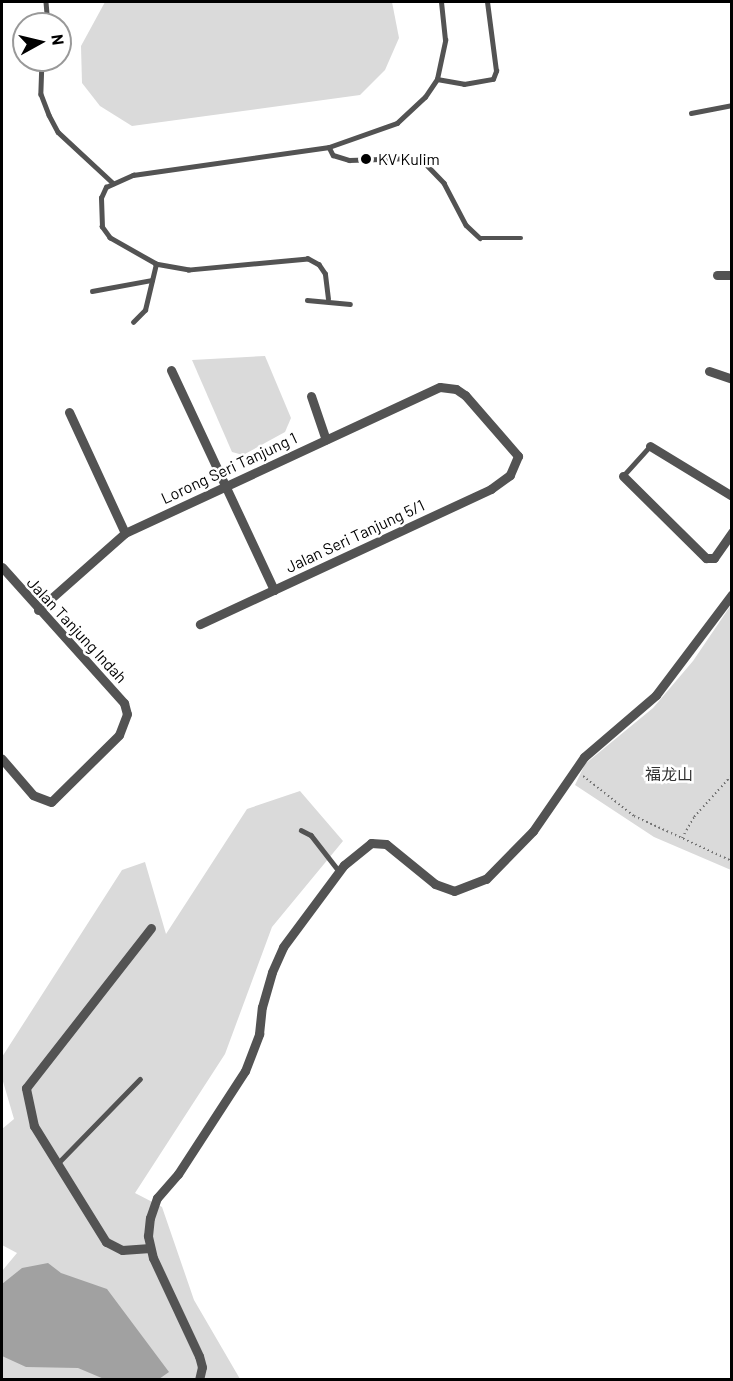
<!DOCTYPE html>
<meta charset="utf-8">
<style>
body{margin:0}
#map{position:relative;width:733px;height:1381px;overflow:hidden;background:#fff;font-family:Barlow,"Noto Sans SC",sans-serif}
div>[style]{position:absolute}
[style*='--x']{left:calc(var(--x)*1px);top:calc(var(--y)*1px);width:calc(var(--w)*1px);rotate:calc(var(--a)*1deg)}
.green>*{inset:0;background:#dadada}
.water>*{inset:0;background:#a1a1a1}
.path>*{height:2px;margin-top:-1px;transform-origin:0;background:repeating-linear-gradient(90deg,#757575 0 1.5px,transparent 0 4.5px)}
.lane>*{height:4.5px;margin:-2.25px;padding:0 2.25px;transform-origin:2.25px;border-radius:2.25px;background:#535353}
.street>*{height:9px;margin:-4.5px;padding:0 4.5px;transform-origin:4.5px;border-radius:4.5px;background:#535353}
.dots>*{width:16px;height:16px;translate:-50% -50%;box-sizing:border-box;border:3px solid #fff;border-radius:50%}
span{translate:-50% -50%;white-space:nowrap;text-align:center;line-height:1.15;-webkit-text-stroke:5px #fff;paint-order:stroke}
.poi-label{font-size:16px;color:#000}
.left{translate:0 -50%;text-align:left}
.street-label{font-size:16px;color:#000}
.park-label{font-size:16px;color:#313131}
.frame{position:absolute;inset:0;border:3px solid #000;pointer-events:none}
.north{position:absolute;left:12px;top:12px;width:60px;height:60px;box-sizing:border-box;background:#fff;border:2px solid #999;border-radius:50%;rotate:82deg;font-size:16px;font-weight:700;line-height:24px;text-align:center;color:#000}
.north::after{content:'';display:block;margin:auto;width:21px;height:27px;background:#000;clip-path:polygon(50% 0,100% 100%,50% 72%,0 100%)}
</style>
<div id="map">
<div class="green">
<div style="clip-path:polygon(105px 2px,392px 2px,399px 38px,385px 70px,360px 95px,132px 126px,100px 106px,82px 83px,81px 46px)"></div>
<div style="clip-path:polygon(265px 356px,291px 418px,285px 432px,243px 455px,232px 452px,192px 360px)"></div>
<div style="clip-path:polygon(731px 605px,731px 870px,654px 837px,575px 785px,585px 764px,653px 708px,693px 661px)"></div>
<div style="clip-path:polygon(300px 791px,343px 841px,272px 927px,225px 1054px,135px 1193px,162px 1207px,194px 1300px,240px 1379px,2px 1379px,2px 1271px,17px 1253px,2px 1245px,2px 1129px,14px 1119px,2px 1078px,2px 1057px,122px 870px,145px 862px,166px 934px,247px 809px)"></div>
</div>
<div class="water">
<div style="clip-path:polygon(48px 1263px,61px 1273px,107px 1289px,169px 1372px,159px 1379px,104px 1379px,78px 1368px,26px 1367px,2px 1356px,2px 1284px,22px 1268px)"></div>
</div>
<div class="path">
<div style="--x:583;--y:776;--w:65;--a:38.1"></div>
<div style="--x:634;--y:816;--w:108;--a:24.7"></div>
<div style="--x:682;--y:838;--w:24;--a:-60"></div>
<div style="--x:694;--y:817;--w:57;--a:-47.9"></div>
</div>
<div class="lane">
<div style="--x:46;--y:2;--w:22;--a:85"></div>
<div style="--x:42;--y:60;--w:34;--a:92"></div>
<div style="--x:41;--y:94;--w:22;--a:69"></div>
<div style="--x:49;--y:115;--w:19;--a:62"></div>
<div style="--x:58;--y:132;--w:75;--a:42.8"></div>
<div style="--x:437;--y:79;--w:27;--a:10"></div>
<div style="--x:464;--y:84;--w:29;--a:-10"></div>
<div style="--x:493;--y:79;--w:9;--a:-69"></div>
<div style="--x:496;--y:71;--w:70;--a:-97.4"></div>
<div style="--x:691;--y:113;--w:42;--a:-11"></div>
<div style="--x:329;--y:147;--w:9;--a:63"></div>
<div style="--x:333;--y:155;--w:17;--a:17"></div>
<div style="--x:349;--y:160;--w:63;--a:-1.8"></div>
<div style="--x:412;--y:158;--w:13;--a:18"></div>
<div style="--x:424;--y:162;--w:29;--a:46"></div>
<div style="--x:444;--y:183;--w:47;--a:62.4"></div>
<div style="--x:466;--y:225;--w:19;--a:43"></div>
<div style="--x:480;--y:238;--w:41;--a:0"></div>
<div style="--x:92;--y:291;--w:61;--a:-10.4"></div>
<div style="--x:328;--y:299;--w:25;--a:-97"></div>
<div style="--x:325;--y:274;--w:11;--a:-124"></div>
<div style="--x:319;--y:265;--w:13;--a:-151"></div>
<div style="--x:308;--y:259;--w:120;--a:174.7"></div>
<div style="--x:189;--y:270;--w:34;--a:-170"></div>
<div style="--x:156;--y:264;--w:53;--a:-150.5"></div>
<div style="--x:110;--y:238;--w:14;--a:-126"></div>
<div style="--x:102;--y:227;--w:29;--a:-92"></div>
<div style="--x:101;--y:198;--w:12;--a:-66"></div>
<div style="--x:106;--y:187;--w:30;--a:-24"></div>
<div style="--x:133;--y:175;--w:198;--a:-8.1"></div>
<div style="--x:329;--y:147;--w:72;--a:-19.4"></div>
<div style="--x:397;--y:123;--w:38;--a:-43"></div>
<div style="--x:425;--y:97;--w:22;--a:-56"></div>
<div style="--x:437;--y:79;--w:40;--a:-78"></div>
<div style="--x:445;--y:40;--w:38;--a:-96"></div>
<div style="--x:307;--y:300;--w:43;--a:5.3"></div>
<div style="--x:133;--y:322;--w:17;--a:-45"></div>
<div style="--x:145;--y:310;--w:47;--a:-76.6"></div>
<div style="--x:623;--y:476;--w:40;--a:-48"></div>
<div style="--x:301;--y:830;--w:11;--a:27"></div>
<div style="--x:311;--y:835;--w:46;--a:52.1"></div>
<div style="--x:58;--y:1163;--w:117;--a:-45.7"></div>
</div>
<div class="street">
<div style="--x:717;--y:275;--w:15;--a:0"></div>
<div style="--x:171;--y:370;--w:243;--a:64.9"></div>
<div style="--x:709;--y:371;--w:24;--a:19"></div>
<div style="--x:311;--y:396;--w:46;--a:71.2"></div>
<div style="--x:69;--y:412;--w:133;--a:65.2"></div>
<div style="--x:650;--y:446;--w:96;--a:31.4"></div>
<div style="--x:623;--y:476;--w:117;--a:44.7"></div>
<div style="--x:706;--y:558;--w:8;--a:0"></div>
<div style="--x:714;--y:558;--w:32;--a:-55"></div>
<div style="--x:2;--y:567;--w:183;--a:48.1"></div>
<div style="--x:124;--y:703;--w:11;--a:75"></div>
<div style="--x:127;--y:714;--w:22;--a:111"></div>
<div style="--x:119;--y:735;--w:95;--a:135.4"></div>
<div style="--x:51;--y:802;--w:19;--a:-159"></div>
<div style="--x:33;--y:795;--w:48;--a:-130.7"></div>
<div style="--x:38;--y:610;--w:116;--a:-41.5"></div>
<div style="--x:125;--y:533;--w:347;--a:-24.9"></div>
<div style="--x:440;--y:387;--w:16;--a:7"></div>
<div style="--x:456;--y:389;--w:11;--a:34"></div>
<div style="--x:465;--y:395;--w:81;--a:49"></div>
<div style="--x:518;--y:456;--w:21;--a:113"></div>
<div style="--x:510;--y:475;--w:24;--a:144"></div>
<div style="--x:491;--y:489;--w:321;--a:155.1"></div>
<div style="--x:150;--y:1248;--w:28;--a:176"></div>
<div style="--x:122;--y:1250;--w:18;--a:-153"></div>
<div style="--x:106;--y:1242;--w:137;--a:-121.8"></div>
<div style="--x:34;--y:1126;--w:39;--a:-102"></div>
<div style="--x:26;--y:1088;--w:203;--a:-52"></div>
<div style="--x:199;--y:1380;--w:13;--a:-77"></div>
<div style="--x:202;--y:1367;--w:11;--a:-105"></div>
<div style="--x:199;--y:1356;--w:108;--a:-115.1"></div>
<div style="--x:153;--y:1258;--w:23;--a:-103"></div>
<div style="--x:148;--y:1236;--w:18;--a:-84"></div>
<div style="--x:150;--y:1218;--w:21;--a:-71"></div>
<div style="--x:157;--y:1198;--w:32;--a:-49"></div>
<div style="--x:178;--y:1174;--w:123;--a:-57"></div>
<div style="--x:245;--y:1071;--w:40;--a:-69"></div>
<div style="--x:259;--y:1034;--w:27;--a:-84"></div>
<div style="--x:262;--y:1007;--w:36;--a:-74"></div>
<div style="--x:272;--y:972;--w:27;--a:-66"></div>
<div style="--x:283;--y:947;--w:102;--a:-53.4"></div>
<div style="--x:344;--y:865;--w:35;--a:-39"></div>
<div style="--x:371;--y:843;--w:15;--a:4"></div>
<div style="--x:386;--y:844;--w:63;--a:39.2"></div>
<div style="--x:435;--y:884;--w:20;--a:20"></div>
<div style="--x:454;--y:891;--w:34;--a:-21"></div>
<div style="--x:486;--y:879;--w:67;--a:-45.6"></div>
<div style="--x:533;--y:831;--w:90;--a:-55.4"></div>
<div style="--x:584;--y:757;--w:95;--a:-40.7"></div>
<div style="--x:656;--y:695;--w:126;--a:-53"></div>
</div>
<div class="dots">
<div style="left:366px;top:159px;background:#000"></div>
</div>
<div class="poi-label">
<span class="left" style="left:378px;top:159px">KV Kulim</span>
</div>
<div class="street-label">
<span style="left:229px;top:468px;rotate:-25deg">Lorong Seri Tanjung 1</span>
<span style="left:355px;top:536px;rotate:-25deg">Jalan Seri Tanjung 5/1</span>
<span style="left:77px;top:630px;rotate:47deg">Jalan Tanjung Indah</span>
</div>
<div class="park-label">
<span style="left:669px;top:774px">福龙山</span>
</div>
<div class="frame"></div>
<div class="north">N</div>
</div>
